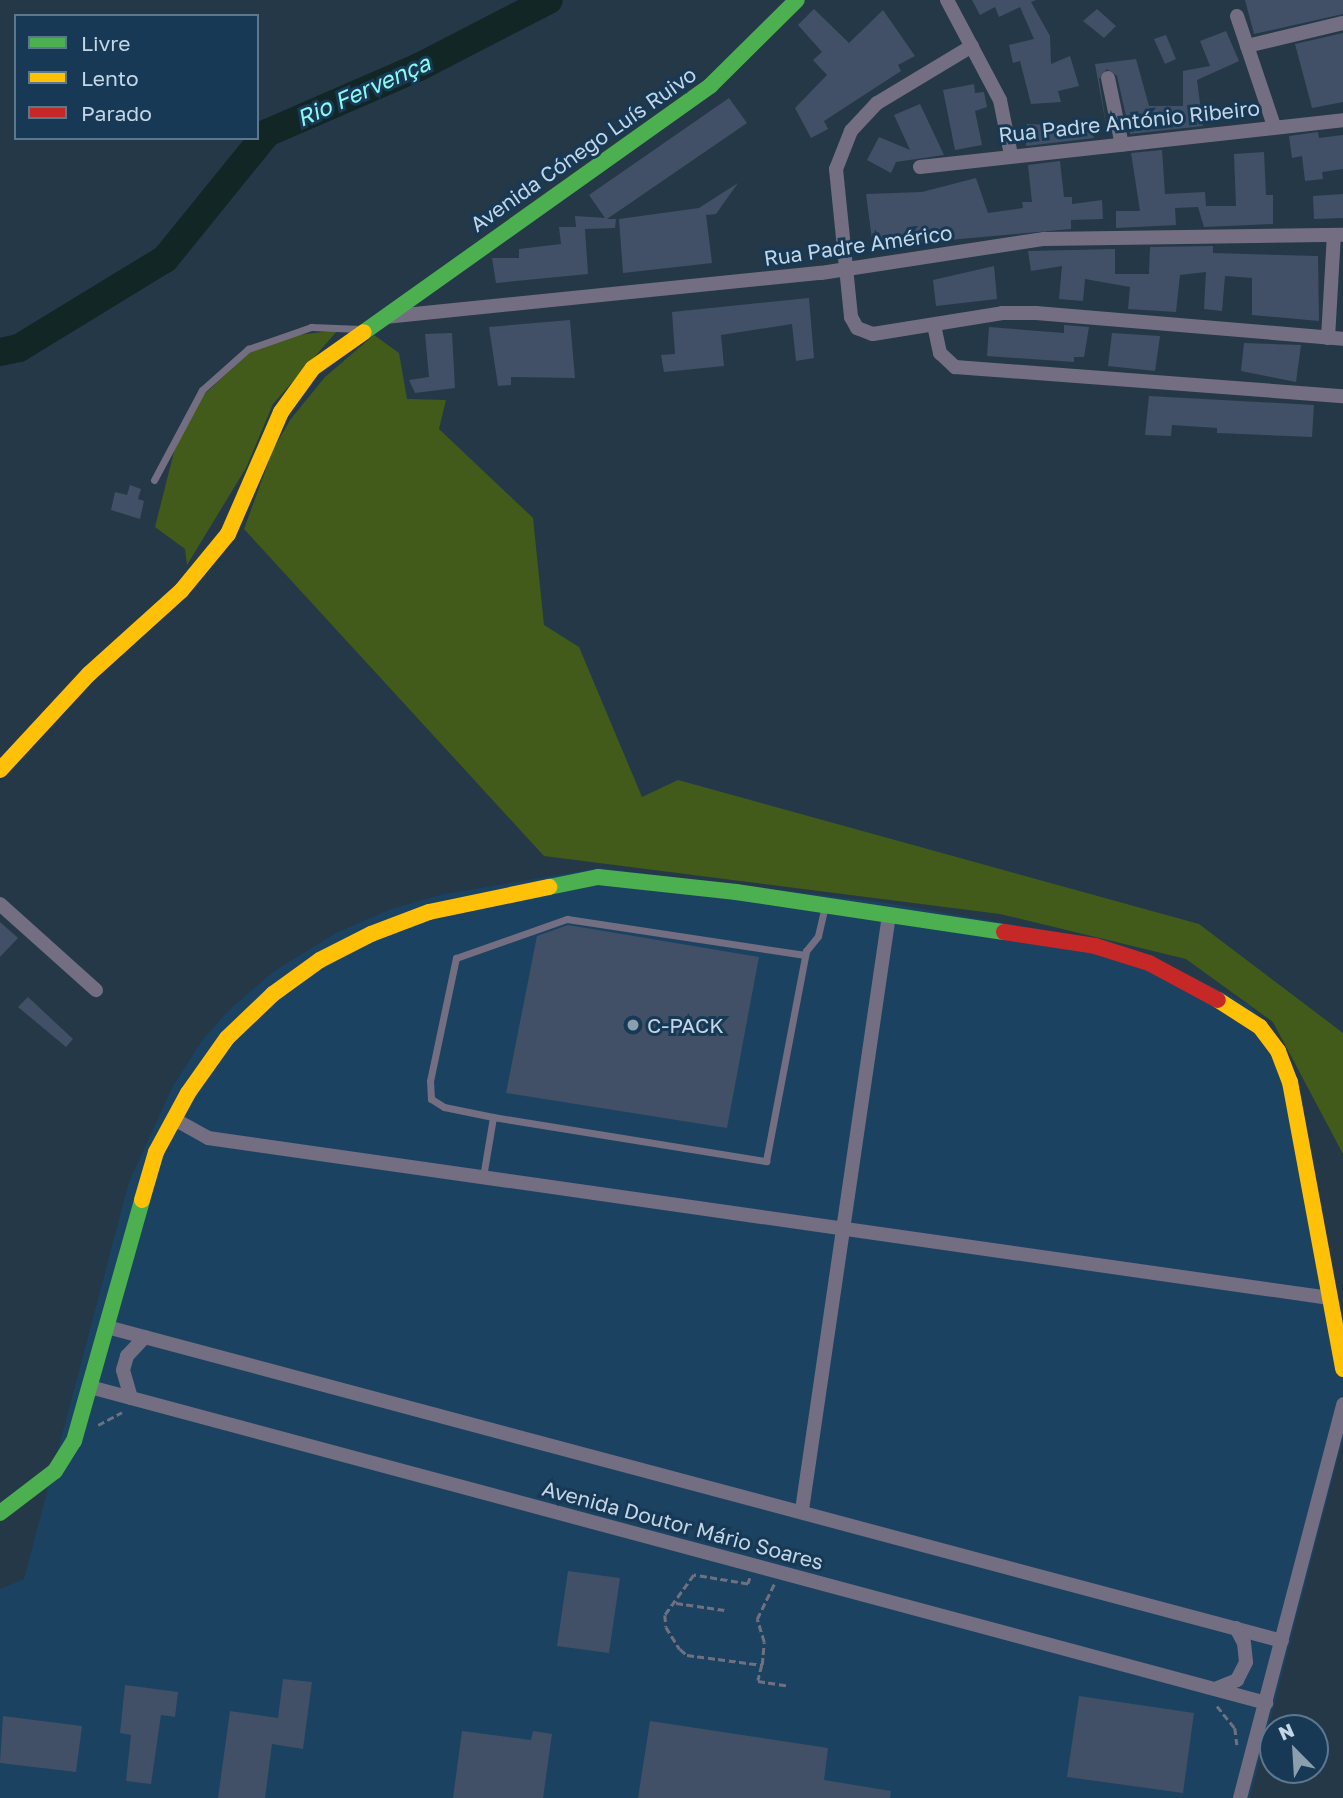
<!DOCTYPE html>
<meta charset="utf-8">
<style>
body{margin:0}
#map{position:relative;width:1343px;height:1798px;overflow:hidden;background:#253847;font-family:"Golos Text",sans-serif}
div>[style]{position:absolute}
[style*='--x']{left:calc(var(--x)*1px);top:calc(var(--y)*1px);width:calc(var(--w)*1px);rotate:calc(var(--a)*1deg)}
.built>*{inset:0;background:#1b4260}
.green>*{inset:0;background:#425b1a}
.river>*{height:28px;margin:-14px;padding:0 14px;transform-origin:14px;border-radius:14px;background:#112625}
.building>*{inset:0;background:#415066}
.path>*{height:2.5px;margin-top:-1.25px;transform-origin:0;background:repeating-linear-gradient(90deg,#707180 0 7px,transparent 0 10.5px)}
.lane>*{height:7px;margin:-3.5px;padding:0 3.5px;transform-origin:3.5px;border-radius:3.5px;background:#746e82}
.street>*{height:14px;margin:-7px;padding:0 7px;transform-origin:7px;border-radius:7px;background:#746e82}
.fast>*{height:16px;margin:-8px;padding:0 8px;transform-origin:8px;border-radius:8px;background:#4caf50}
.slow>*{height:16px;margin:-8px;padding:0 8px;transform-origin:8px;border-radius:8px;background:#ffc107}
.jam>*{height:16px;margin:-8px;padding:0 8px;transform-origin:8px;border-radius:8px;background:#c62828}
.dots>*{width:19px;height:19px;translate:-50% -50%;box-sizing:border-box;border:4px solid #173955;border-radius:50%}
span{translate:-50% -50%;white-space:nowrap;text-align:center;line-height:1.15;-webkit-text-stroke:6px #173955;paint-order:stroke}
.street-label{font-size:21px;color:#c3d6e7}
.poi-label{font-size:21px;color:#c3d6e7}
.left{translate:0 -50%;text-align:left}
.water-label{font-size:23px;color:#8efaed;font-style:italic}
.legend{position:absolute;left:14px;top:14px;width:245px;height:126px;box-sizing:border-box;background:#173955;border:2px solid #5c788f;margin:0;padding:9px 12px;list-style:none;font-size:21px;color:#c3d6e7}
.legend li{display:flex;align-items:center;gap:14px;height:35px}
.legend b{width:35px;border:2px solid #5c788f}
.north{position:absolute;left:1259px;top:1714px;width:70px;height:70px;box-sizing:border-box;background:#173955;border:2px solid #5c788f;border-radius:50%;rotate:336deg;font-size:19px;font-weight:700;line-height:28px;text-align:center;color:#c3d6e7}
.north::after{content:'';display:block;margin:auto;width:24px;height:32px;background:#8c9faf;clip-path:polygon(50% 0,100% 100%,50% 72%,0 100%)}
</style>
<div id="map">
<div class="built">
<div style="clip-path:polygon(600px 868px,887px 903px,1105px 940px,1144px 953px,1249px 1005px,1270px 1028px,1343px 1321px,1343px 1438px,1250px 1798px,0 1798px,0 1589px,24px 1579px,129px 1182px,172px 1088px,201px 1042px,228px 1011px,273px 972px,336px 933px,391px 909px,444px 894px)"></div>
</div>
<div class="green">
<div style="clip-path:polygon(338px 330px,273px 404px,246px 468px,187px 565px,185px 549px,155px 527px,178px 436px,195px 403px,249px 353px,283px 337px)"></div>
<div style="clip-path:polygon(374px 335px,399px 353px,407px 399px,446px 400px,439px 429px,533px 518px,544px 625px,579px 647px,642px 797px,678px 780px,1199px 924px,1343px 1033px,1343px 1154px,1273px 1022px,1186px 959px,1000px 914px,544px 856px,244px 529px,273px 450px,290px 420px,325px 377px)"></div>
</div>
<div class="river">
<div style="--x:0;--y:352;--w:19;--a:-12"></div>
<div style="--x:19;--y:348;--w:171;--a:-31.4"></div>
<div style="--x:165;--y:259;--w:162;--a:-51"></div>
<div style="--x:267;--y:133;--w:166;--a:-23.5"></div>
<div style="--x:419;--y:67;--w:146;--a:-27.3"></div>
</div>
<div class="building">
<div style="clip-path:polygon(972px 0,1036px 0,1031px 2px,1050px 36px,1051px 64px,1070px 56px,1079px 86px,1058px 91px,1061px 102px,1031px 104px,1020px 61px,1013px 63px,1009px 45px,1034px 39px,1020px 7px,999px 17px,995px 7px,980px 15px)"></div>
<div style="clip-path:polygon(1245px 0,1343px 0,1343px 14px,1254px 34px)"></div>
<div style="clip-path:polygon(814px 9px,849px 43px,883px 10px,915px 56px,898px 65px,901px 71px,824px 121px,828px 129px,811px 138px,795px 108px,827px 75px,813px 60px,822px 52px,798px 25px)"></div>
<div style="clip-path:polygon(1097px 9px,1116px 26px,1104px 38px,1083px 21px)"></div>
<div style="clip-path:polygon(1226px 31px,1239px 61px,1197px 80px,1203px 126px,1130px 134px,1117px 76px,1107px 69px,1099px 79px,1108px 136px,1095px 64px,1136px 59px,1149px 106px,1183px 106px,1183px 71px,1210px 66px,1200px 41px)"></div>
<div style="clip-path:polygon(1343px 33px,1343px 102px,1312px 108px,1295px 44px)"></div>
<div style="clip-path:polygon(1166px 35px,1176px 59px,1165px 64px,1154px 39px)"></div>
<div style="clip-path:polygon(974px 84px,975px 93px,984px 92px,987px 107px,975px 111px,982px 145px,955px 150px,943px 90px)"></div>
<div style="clip-path:polygon(729px 98px,747px 123px,607px 219px,616px 219px,615px 228px,585px 229px,588px 274px,496px 283px,492px 258px,519px 258px,519px 249px,561px 244px,559px 227px,576px 227px,575px 216px,605px 218px,589px 195px)"></div>
<div style="clip-path:polygon(920px 104px,944px 155px,896px 162px,891px 173px,867px 160px,879px 137px,910px 150px,894px 115px)"></div>
<div style="clip-path:polygon(1027px 124px,1056px 125px,1056px 130px,1090px 127px,1094px 138px,1026px 146px)"></div>
<div style="clip-path:polygon(1318px 132px,1319px 138px,1343px 135px,1343px 169px,1322px 172px,1323px 179px,1305px 181px,1302px 156px,1292px 158px,1289px 136px)"></div>
<div style="clip-path:polygon(1162px 150px,1165px 194px,1205px 192px,1206px 206px,1202px 206px,1236px 206px,1234px 154px,1264px 152px,1266px 195px,1273px 195px,1273px 224px,1204px 227px,1198px 207px,1175px 208px,1176px 225px,1116px 228px,1116px 211px,1140px 211px,1131px 153px)"></div>
<div style="clip-path:polygon(1060px 161px,1064px 197px,1072px 197px,1072px 204px,1102px 200px,1103px 219px,1071px 220px,1071px 229px,873px 247px,866px 194px,922px 192px,976px 178px,988px 213px,1023px 208px,1022px 202px,1032px 202px,1028px 165px)"></div>
<div style="clip-path:polygon(738px 183px,716px 214px,706px 215px,712px 263px,623px 273px,619px 219px,699px 208px)"></div>
<div style="clip-path:polygon(1343px 194px,1343px 218px,1314px 219px,1313px 196px)"></div>
<div style="clip-path:polygon(1213px 246px,1213px 253px,1318px 256px,1319px 321px,1252px 315px,1252px 278px,1225px 276px,1222px 311px,1204px 309px,1206px 272px,1180px 275px,1176px 312px,1128px 309px,1130px 287px,1085px 279px,1083px 301px,1059px 299px,1062px 266px,1031px 271px,1028px 251px,1115px 249px,1115px 274px,1149px 274px,1150px 247px)"></div>
<div style="clip-path:polygon(994px 266px,997px 299px,936px 306px,933px 280px)"></div>
<div style="clip-path:polygon(809px 298px,814px 358px,796px 361px,792px 324px,721px 335px,724px 366px,664px 372px,661px 355px,675px 354px,672px 312px)"></div>
<div style="clip-path:polygon(570px 320px,575px 378px,511px 377px,511px 385px,498px 386px,489px 327px)"></div>
<div style="clip-path:polygon(1064px 325px,1089px 327px,1084px 357px,1074px 357px,1074px 362px,987px 356px,989px 327px,1064px 333px)"></div>
<div style="clip-path:polygon(452px 333px,455px 388px,415px 393px,409px 380px,429px 377px,425px 334px)"></div>
<div style="clip-path:polygon(1112px 333px,1160px 336px,1155px 371px,1108px 366px)"></div>
<div style="clip-path:polygon(1244px 343px,1301px 345px,1296px 382px,1241px 371px)"></div>
<div style="clip-path:polygon(1149px 396px,1314px 405px,1312px 437px,1217px 433px,1217px 428px,1172px 425px,1171px 436px,1145px 435px)"></div>
<div style="clip-path:polygon(130px 485px,141px 489px,138px 499px,144px 501px,140px 519px,111px 510px,115px 492px,127px 495px)"></div>
<div style="clip-path:polygon(0 922px,18px 938px,0 957px)"></div>
<div style="clip-path:polygon(568px 925px,759px 957px,727px 1128px,506px 1093px,537px 936px)"></div>
<div style="clip-path:polygon(28px 997px,73px 1039px,66px 1047px,18px 1007px)"></div>
<div style="clip-path:polygon(568px 1571px,620px 1578px,609px 1653px,557px 1646px)"></div>
<div style="clip-path:polygon(283px 1679px,312px 1682px,303px 1749px,272px 1744px,265px 1798px,218px 1798px,230px 1711px,278px 1718px)"></div>
<div style="clip-path:polygon(125px 1685px,178px 1692px,175px 1717px,161px 1715px,151px 1784px,126px 1781px,131px 1735px,120px 1733px)"></div>
<div style="clip-path:polygon(1079px 1696px,1194px 1713px,1183px 1793px,1067px 1777px)"></div>
<div style="clip-path:polygon(3px 1716px,82px 1726px,76px 1772px,0 1763px)"></div>
<div style="clip-path:polygon(650px 1721px,828px 1748px,824px 1780px,891px 1791px,890px 1798px,638px 1798px)"></div>
<div style="clip-path:polygon(462px 1731px,531px 1740px,533px 1731px,552px 1734px,543px 1798px,453px 1798px)"></div>
</div>
<div class="path">
<div style="--x:98;--y:1425;--w:27;--a:-28"></div>
<div style="--x:750;--y:1578;--w:6;--a:108"></div>
<div style="--x:748;--y:1584;--w:55;--a:-170.5"></div>
<div style="--x:694;--y:1575;--w:49;--a:125.9"></div>
<div style="--x:665;--y:1615;--w:12;--a:85"></div>
<div style="--x:666;--y:1627;--w:26;--a:58"></div>
<div style="--x:680;--y:1649;--w:9;--a:41"></div>
<div style="--x:687;--y:1655;--w:76;--a:7.6"></div>
<div style="--x:762;--y:1665;--w:23;--a:-85"></div>
<div style="--x:764;--y:1642;--w:24;--a:-107"></div>
<div style="--x:757;--y:1619;--w:39;--a:-64"></div>
<div style="--x:676;--y:1603;--w:49;--a:8.3"></div>
<div style="--x:762;--y:1665;--w:16;--a:104"></div>
<div style="--x:758;--y:1681;--w:31;--a:9"></div>
<div style="--x:1217;--y:1706;--w:28;--a:51"></div>
<div style="--x:1235;--y:1728;--w:17;--a:83"></div>
</div>
<div class="lane">
<div style="--x:154;--y:480;--w:102;--a:-61.9"></div>
<div style="--x:202;--y:390;--w:62;--a:-41.7"></div>
<div style="--x:248;--y:349;--w:67;--a:-19.2"></div>
<div style="--x:311;--y:327;--w:50;--a:2.3"></div>
<div style="--x:493;--y:1117;--w:50;--a:-168.5"></div>
<div style="--x:444;--y:1107;--w:15;--a:-148"></div>
<div style="--x:431;--y:1099;--w:18;--a:-93"></div>
<div style="--x:430;--y:1081;--w:126;--a:-78.1"></div>
<div style="--x:456;--y:958;--w:118;--a:-19.4"></div>
<div style="--x:567;--y:919;--w:241;--a:8.6"></div>
<div style="--x:483;--y:1177;--w:61;--a:-80.5"></div>
<div style="--x:493;--y:1117;--w:277;--a:9.2"></div>
<div style="--x:766;--y:1161;--w:214;--a:-79.2"></div>
<div style="--x:806;--y:951;--w:19;--a:-51"></div>
<div style="--x:818;--y:936;--w:31;--a:-77"></div>
</div>
<div class="street">
<div style="--x:947;--y:0;--w:113;--a:62.1"></div>
<div style="--x:1000;--y:100;--w:56;--a:78.7"></div>
<div style="--x:1237;--y:16;--w:116;--a:71.4"></div>
<div style="--x:972;--y:46;--w:111;--a:149"></div>
<div style="--x:877;--y:103;--w:38;--a:133"></div>
<div style="--x:851;--y:131;--w:41;--a:111.5"></div>
<div style="--x:836;--y:169;--w:149;--a:84.2"></div>
<div style="--x:851;--y:317;--w:13;--a:61"></div>
<div style="--x:857;--y:328;--w:17;--a:21"></div>
<div style="--x:873;--y:334;--w:131;--a:-9.2"></div>
<div style="--x:1002;--y:313;--w:34;--a:0"></div>
<div style="--x:1036;--y:313;--w:308;--a:4.8"></div>
<div style="--x:1247;--y:46;--w:99;--a:-13.5"></div>
<div style="--x:1108;--y:78;--w:68;--a:78.2"></div>
<div style="--x:920;--y:167;--w:426;--a:-6.3"></div>
<div style="--x:385;--y:317;--w:438;--a:-5.8"></div>
<div style="--x:821;--y:273;--w:226;--a:-8.7"></div>
<div style="--x:1044;--y:239;--w:299;--a:-0.8"></div>
<div style="--x:934;--y:325;--w:29;--a:78"></div>
<div style="--x:940;--y:353;--w:21;--a:43"></div>
<div style="--x:955;--y:367;--w:389;--a:4.3"></div>
<div style="--x:1328;--y:338;--w:103;--a:-86.7"></div>
<div style="--x:0;--y:904;--w:129;--a:41.9"></div>
<div style="--x:174;--y:1119;--w:39;--a:29"></div>
<div style="--x:208;--y:1138;--w:1133;--a:8.12"></div>
<div style="--x:107;--y:1327;--w:1216;--a:14.96"></div>
<div style="--x:90;--y:1387;--w:1218;--a:15.04"></div>
<div style="--x:131;--y:1398;--w:29;--a:-106"></div>
<div style="--x:123;--y:1370;--w:15;--a:-74"></div>
<div style="--x:127;--y:1356;--w:26;--a:-47"></div>
<div style="--x:802;--y:1510;--w:601;--a:-81.68"></div>
<div style="--x:1215;--y:1689;--w:24;--a:-22"></div>
<div style="--x:1237;--y:1680;--w:20;--a:-63"></div>
<div style="--x:1246;--y:1662;--w:19;--a:-96"></div>
<div style="--x:1244;--y:1643;--w:17;--a:-118"></div>
<div style="--x:1240;--y:1798;--w:407;--a:-75.3"></div>
</div>
<div class="fast">
<div style="--x:364;--y:332;--w:425;--a:-35.4"></div>
<div style="--x:710;--y:86;--w:122;--a:-44.7"></div>
<div style="--x:549;--y:887;--w:50;--a:-11.5"></div>
<div style="--x:598;--y:877;--w:139;--a:6.2"></div>
<div style="--x:736;--y:892;--w:271;--a:8.5"></div>
<div style="--x:0;--y:1513;--w:69;--a:-37.4"></div>
<div style="--x:55;--y:1471;--w:36;--a:-58"></div>
<div style="--x:74;--y:1441;--w:250;--a:-74.2"></div>
</div>
<div class="slow">
<div style="--x:0;--y:770;--w:131;--a:-47.2"></div>
<div style="--x:89;--y:674;--w:124;--a:-42.1"></div>
<div style="--x:181;--y:591;--w:74;--a:-50.5"></div>
<div style="--x:228;--y:534;--w:133;--a:-66.5"></div>
<div style="--x:281;--y:412;--w:54;--a:-54"></div>
<div style="--x:313;--y:368;--w:62;--a:-35.2"></div>
<div style="--x:1218;--y:1000;--w:50;--a:32.7"></div>
<div style="--x:1260;--y:1027;--w:30;--a:53"></div>
<div style="--x:1278;--y:1051;--w:33;--a:69"></div>
<div style="--x:1290;--y:1082;--w:292;--a:79.5"></div>
<div style="--x:142;--y:1200;--w:50;--a:-73.7"></div>
<div style="--x:156;--y:1152;--w:67;--a:-61.5"></div>
<div style="--x:188;--y:1093;--w:67;--a:-54.7"></div>
<div style="--x:227;--y:1038;--w:64;--a:-43.7"></div>
<div style="--x:273;--y:994;--w:58;--a:-35.9"></div>
<div style="--x:320;--y:960;--w:57;--a:-27"></div>
<div style="--x:371;--y:934;--w:62;--a:-20.8"></div>
<div style="--x:429;--y:912;--w:123;--a:-11.8"></div>
</div>
<div class="jam">
<div style="--x:1004;--y:932;--w:92;--a:8.7"></div>
<div style="--x:1095;--y:946;--w:57;--a:17.5"></div>
<div style="--x:1149;--y:963;--w:78;--a:28.2"></div>
</div>
<div class="dots">
<div style="left:633px;top:1025px;background:#8c9faf"></div>
</div>
<div class="street-label">
<span style="left:1129px;top:121px;rotate:-6deg">Rua Padre António Ribeiro</span>
<span style="left:583px;top:149px;rotate:-35deg">Avenida Cónego Luís Ruivo</span>
<span style="left:858px;top:245px;rotate:-8deg">Rua Padre Américo</span>
<span style="left:683px;top:1525px;rotate:15deg">Avenida Doutor Mário Soares</span>
</div>
<div class="poi-label">
<span class="left" style="left:647px;top:1025px">C-PACK</span>
</div>
<div class="water-label">
<span style="left:363px;top:90px;rotate:-24deg">Rio Fervença</span>
</div>
<ul class="legend">
<li><b style="height:9px;background:#4caf50"></b>Livre</li>
<li><b style="height:9px;background:#ffc107"></b>Lento</li>
<li><b style="height:9px;background:#c62828"></b>Parado</li>
</ul>
<div class="north">N</div>
</div>
